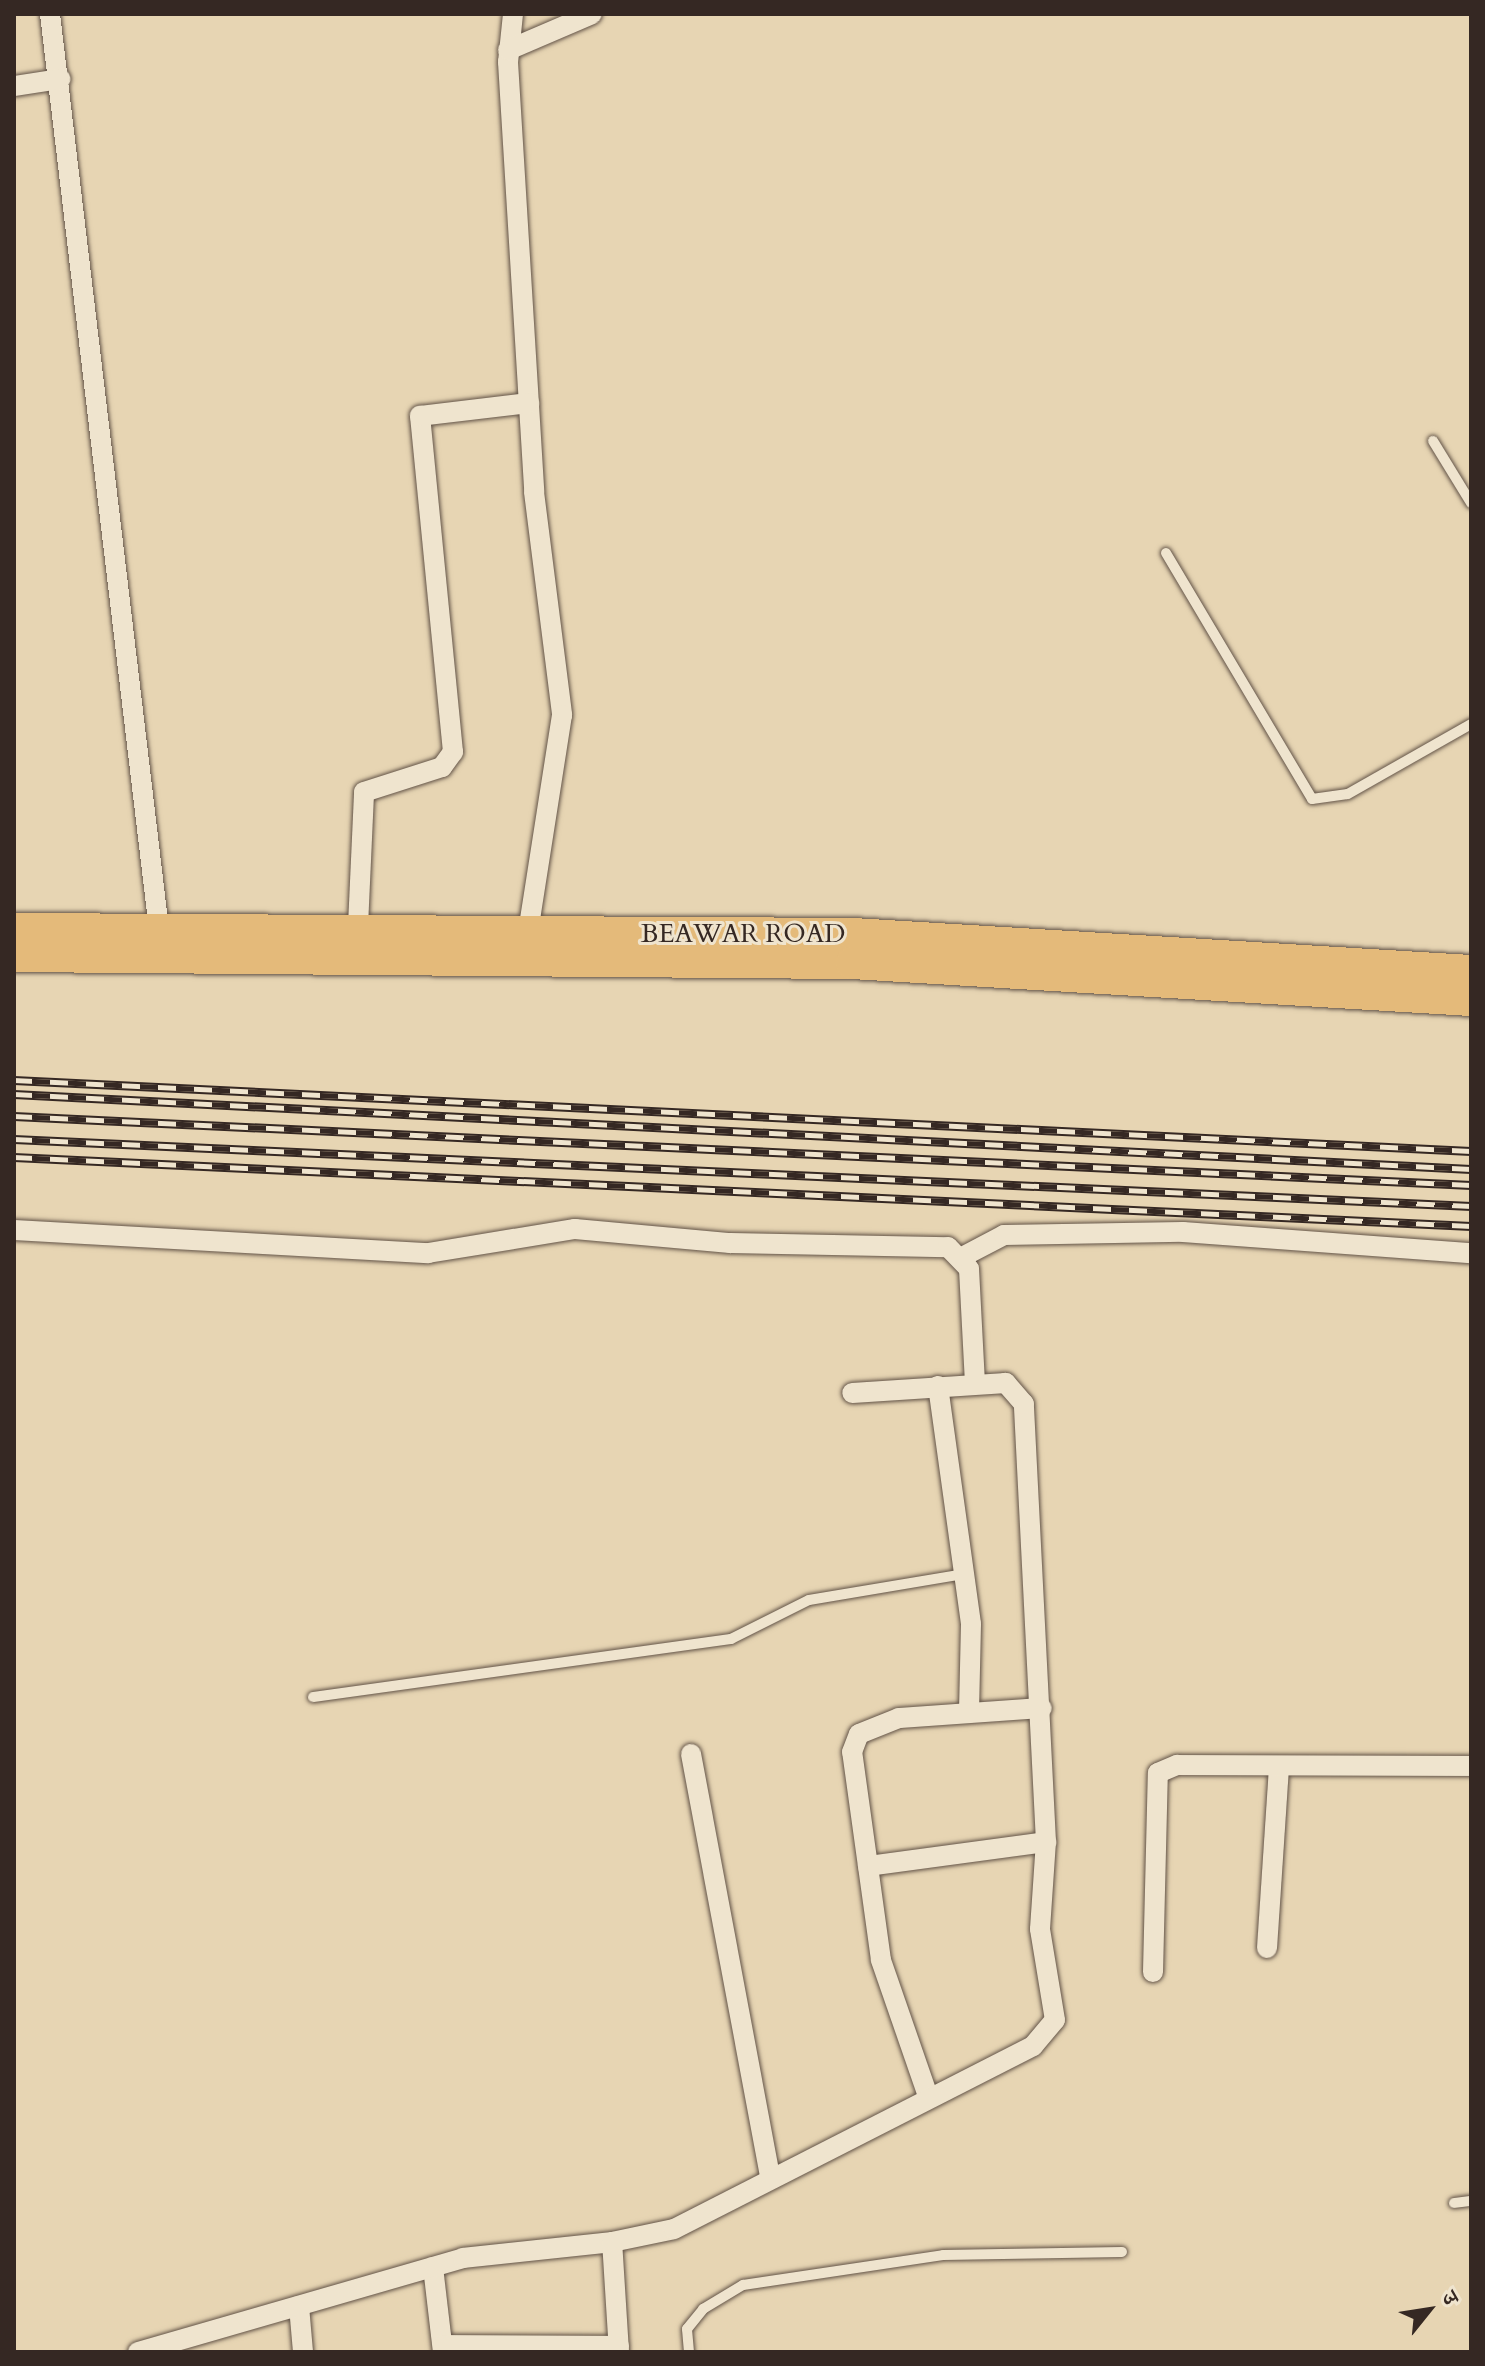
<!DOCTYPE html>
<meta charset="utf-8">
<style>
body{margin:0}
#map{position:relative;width:1485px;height:2366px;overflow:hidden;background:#e7d5b3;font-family:Cardo,"Noto Serif Devanagari",serif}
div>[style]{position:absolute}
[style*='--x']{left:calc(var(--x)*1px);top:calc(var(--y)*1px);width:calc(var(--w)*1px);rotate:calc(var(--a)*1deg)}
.roads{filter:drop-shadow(0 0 2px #625347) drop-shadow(0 0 2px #625347)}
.service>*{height:10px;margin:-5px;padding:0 5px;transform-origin:5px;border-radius:5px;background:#efe4ce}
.minor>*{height:20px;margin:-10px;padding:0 10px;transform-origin:10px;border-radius:10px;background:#efe4ce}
.primary>*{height:32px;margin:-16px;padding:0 16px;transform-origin:16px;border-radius:16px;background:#e4ba7a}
.rail>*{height:9px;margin-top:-4.5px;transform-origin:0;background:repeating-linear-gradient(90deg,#efe4ce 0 18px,#352823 0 36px);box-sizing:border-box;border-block:2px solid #352823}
span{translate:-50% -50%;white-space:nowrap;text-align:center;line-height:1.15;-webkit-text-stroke:6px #efe4ce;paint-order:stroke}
.street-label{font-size:26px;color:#352823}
.frame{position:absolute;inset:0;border:16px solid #352823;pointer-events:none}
.north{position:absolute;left:1389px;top:2270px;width:80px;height:80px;-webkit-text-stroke:6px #efe4ce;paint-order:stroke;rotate:60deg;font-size:22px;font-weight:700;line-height:32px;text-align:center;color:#352823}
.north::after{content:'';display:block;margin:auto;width:28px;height:36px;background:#352823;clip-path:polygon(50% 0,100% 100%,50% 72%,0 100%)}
</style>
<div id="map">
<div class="roads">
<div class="service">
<div style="--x:1433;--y:441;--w:73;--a:58.5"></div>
<div style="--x:1166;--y:553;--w:286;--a:59.3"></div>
<div style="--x:1312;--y:799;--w:36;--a:-8"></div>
<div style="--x:1348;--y:794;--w:142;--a:-29.6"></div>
<div style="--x:313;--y:1697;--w:422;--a:-7.9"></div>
<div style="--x:731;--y:1639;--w:87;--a:-26.6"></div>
<div style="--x:809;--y:1600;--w:158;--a:-9.5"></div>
<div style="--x:1454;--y:2203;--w:17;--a:-7"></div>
<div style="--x:689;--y:2352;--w:23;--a:-95"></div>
<div style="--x:687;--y:2329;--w:26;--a:-51"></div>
<div style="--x:703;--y:2309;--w:47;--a:-31"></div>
<div style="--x:743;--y:2285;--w:202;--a:-8.5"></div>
<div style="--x:943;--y:2255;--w:179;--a:-1"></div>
</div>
<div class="minor">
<div style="--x:50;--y:14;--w:922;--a:83.21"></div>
<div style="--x:513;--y:14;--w:48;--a:95.9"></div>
<div style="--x:508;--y:62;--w:431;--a:86.5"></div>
<div style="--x:534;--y:492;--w:225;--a:82.8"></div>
<div style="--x:562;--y:715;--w:221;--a:98.9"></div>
<div style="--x:508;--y:50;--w:91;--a:-23.2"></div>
<div style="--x:14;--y:86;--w:47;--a:-8.7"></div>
<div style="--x:358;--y:926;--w:134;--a:-87.4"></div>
<div style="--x:364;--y:792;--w:82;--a:-17.8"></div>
<div style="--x:442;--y:767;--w:19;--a:-54"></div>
<div style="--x:453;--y:752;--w:338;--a:-95.6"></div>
<div style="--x:420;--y:416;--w:110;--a:-6.8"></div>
<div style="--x:14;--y:1230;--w:415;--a:3.2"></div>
<div style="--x:428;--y:1253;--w:149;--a:-9.3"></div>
<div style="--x:575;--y:1229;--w:156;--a:5.2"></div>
<div style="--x:730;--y:1243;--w:218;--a:1.1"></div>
<div style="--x:948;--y:1247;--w:30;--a:46"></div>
<div style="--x:969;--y:1269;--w:115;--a:87"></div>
<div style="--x:964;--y:1256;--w:45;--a:-27.7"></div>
<div style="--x:1004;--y:1235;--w:179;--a:-1"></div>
<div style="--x:1183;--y:1232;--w:289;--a:4.2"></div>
<div style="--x:938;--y:1386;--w:240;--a:82.1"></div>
<div style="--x:971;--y:1624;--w:89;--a:91.3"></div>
<div style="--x:691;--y:1754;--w:430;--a:79.4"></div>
<div style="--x:868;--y:1866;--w:180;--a:-7.7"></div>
<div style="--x:1267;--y:1948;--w:182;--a:-86.2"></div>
<div style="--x:1153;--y:1972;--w:199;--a:-88.6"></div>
<div style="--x:1158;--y:1773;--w:21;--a:-23"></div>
<div style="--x:1177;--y:1765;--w:294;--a:0.2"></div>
<div style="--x:928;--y:2096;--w:144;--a:-109.1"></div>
<div style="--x:881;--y:1960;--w:210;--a:-97.9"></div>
<div style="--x:852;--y:1752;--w:19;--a:-69"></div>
<div style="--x:859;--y:1734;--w:43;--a:-21.8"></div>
<div style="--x:899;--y:1718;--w:143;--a:-4"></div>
<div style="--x:433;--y:2267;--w:86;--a:83.3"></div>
<div style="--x:299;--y:2306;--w:46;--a:85"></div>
<div style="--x:443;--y:2345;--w:176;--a:0.3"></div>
<div style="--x:138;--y:2352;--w:338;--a:-16.1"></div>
<div style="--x:463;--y:2258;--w:150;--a:-6.1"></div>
<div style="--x:619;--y:2352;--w:110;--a:-93.6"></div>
<div style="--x:612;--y:2242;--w:63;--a:-11.8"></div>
<div style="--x:674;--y:2229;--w:403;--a:-27"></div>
<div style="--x:1033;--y:2046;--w:34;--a:-50"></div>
<div style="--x:1055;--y:2020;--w:92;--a:-99.4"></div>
<div style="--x:1040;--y:1929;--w:87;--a:-86.1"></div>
<div style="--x:1046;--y:1842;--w:439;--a:-92.9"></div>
<div style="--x:1024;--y:1404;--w:28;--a:-131"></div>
<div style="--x:1006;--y:1383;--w:154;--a:176.3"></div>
</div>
<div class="primary">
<div style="--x:14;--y:929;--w:839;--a:0.34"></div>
<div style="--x:853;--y:934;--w:619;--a:3.43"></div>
<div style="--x:14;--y:956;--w:838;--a:0.48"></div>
<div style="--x:852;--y:963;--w:620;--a:3.42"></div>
</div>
</div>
<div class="rail">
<div style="--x:14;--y:1080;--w:1459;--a:2.79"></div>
<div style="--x:14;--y:1094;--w:1459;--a:2.95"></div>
<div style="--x:14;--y:1116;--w:1459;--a:2.71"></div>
<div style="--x:14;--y:1139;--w:1459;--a:2.63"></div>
<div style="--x:14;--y:1157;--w:1459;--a:2.71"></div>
</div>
<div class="street-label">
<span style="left:743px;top:934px">BEAWAR ROAD</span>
</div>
<div class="frame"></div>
<div class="north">उ</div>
</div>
